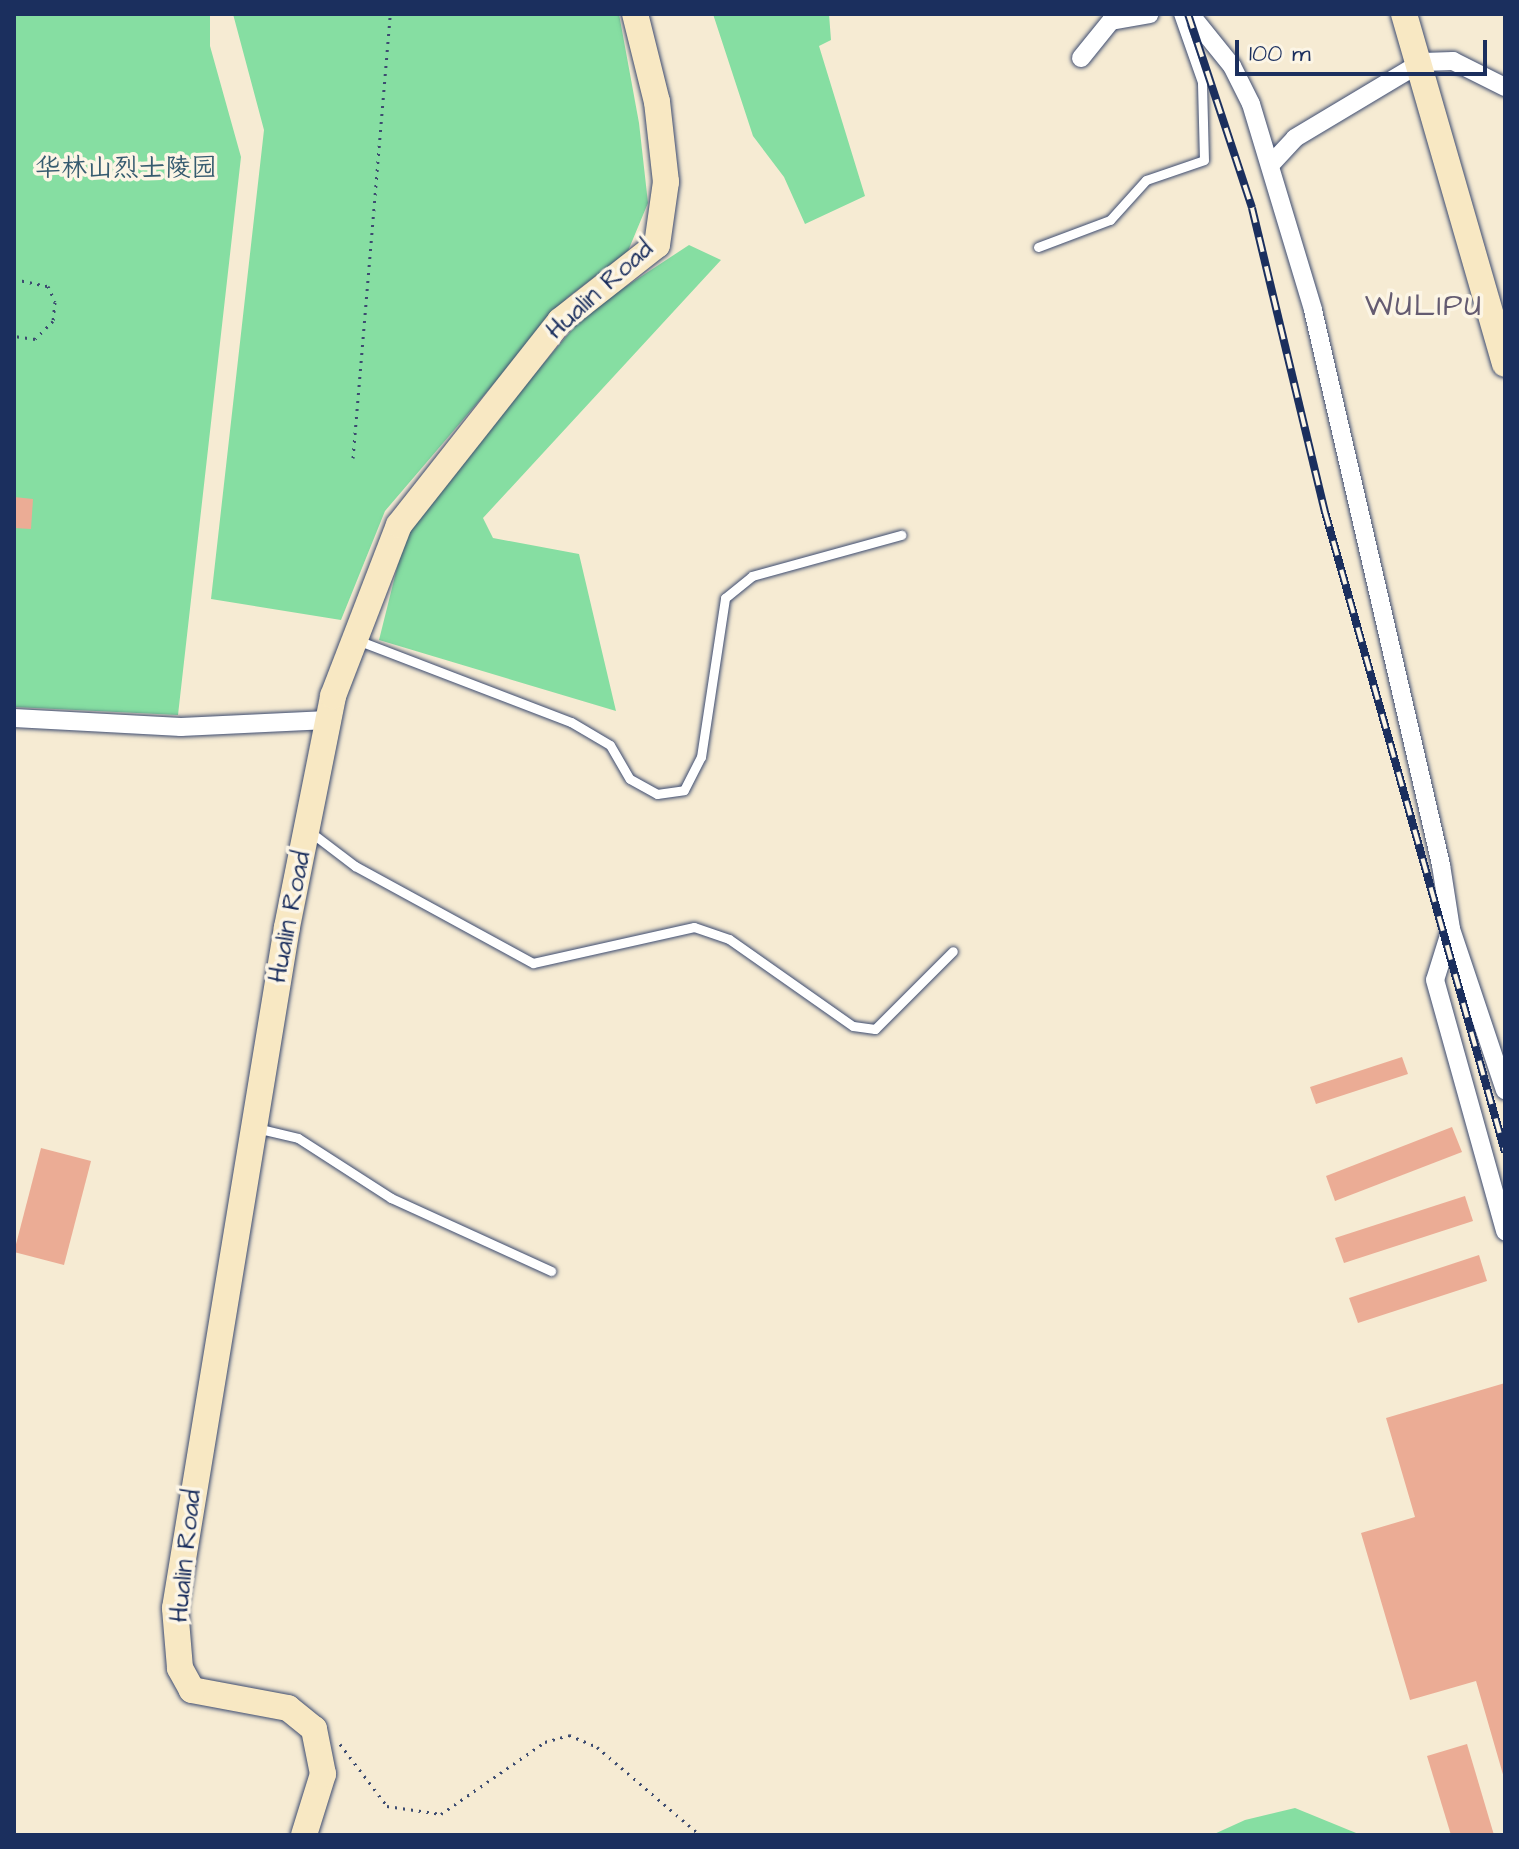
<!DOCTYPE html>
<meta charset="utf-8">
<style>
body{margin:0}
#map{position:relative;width:1519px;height:1849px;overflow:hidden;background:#f6ebd3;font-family:"Architects Daughter","LXGW WenKai TC",sans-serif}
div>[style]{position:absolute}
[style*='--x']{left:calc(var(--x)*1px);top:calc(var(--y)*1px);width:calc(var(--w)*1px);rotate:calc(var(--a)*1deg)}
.green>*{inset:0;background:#86dea2}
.building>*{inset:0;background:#ebac95}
.path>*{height:3px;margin-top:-1.5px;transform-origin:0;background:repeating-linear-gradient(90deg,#3c4b70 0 2px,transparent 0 8px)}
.roads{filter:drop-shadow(0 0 2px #3c4b70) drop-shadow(0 0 2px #3c4b70)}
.lane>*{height:9px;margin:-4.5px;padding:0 4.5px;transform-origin:4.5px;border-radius:4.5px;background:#fff}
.street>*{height:18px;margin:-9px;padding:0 9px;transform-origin:9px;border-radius:9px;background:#fff}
.secondary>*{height:26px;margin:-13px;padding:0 13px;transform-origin:13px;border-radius:13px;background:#f8e8c3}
.rail>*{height:8px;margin-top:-4px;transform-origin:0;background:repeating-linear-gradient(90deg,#fcf5e5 0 15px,#1b2f5e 0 30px);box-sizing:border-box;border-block:2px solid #1b2f5e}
span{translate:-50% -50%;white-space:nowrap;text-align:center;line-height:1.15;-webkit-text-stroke:7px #fcf5e5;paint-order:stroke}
.park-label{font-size:26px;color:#365b6f}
.street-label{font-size:26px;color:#1b2f5e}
.quarter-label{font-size:30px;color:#645b71;letter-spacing:2px}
.frame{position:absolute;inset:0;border:16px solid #1b2f5e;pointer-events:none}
.scale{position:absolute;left:1235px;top:40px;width:252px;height:36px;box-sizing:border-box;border:4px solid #1b2f5e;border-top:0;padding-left:10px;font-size:24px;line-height:28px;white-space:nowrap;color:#1b2f5e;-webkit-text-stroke:6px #fcf5e5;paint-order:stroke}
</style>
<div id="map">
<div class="green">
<div style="clip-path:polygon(14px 14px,210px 14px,210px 46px,241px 157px,178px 715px,14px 707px)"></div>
<div style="clip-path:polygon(233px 14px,619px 14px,639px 123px,648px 203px,628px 251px,567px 298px,385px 511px,341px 620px,211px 599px,264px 130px)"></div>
<div style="clip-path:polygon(713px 14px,829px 14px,831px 40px,819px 46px,865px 196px,805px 224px,784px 177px,753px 136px)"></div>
<div style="clip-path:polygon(689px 245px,721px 260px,483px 518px,493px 538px,579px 554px,616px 711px,379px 640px,408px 524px,587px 312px)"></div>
<div style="clip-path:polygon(1295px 1808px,1361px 1835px,1212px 1835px,1245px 1820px)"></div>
</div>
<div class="building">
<div style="clip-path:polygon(14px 497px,33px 499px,31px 529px,14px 528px)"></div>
<div style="clip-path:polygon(1402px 1057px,1408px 1074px,1316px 1104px,1310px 1087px)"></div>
<div style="clip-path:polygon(1452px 1127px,1462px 1152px,1335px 1201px,1326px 1176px)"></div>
<div style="clip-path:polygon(41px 1148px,91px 1161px,64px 1265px,14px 1252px)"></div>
<div style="clip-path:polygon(1465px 1196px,1473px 1221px,1344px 1263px,1335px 1238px)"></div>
<div style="clip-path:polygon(1479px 1255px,1487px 1281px,1358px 1323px,1349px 1298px)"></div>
<div style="clip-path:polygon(1505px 1383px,1505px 1778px,1504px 1778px,1476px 1681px,1410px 1700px,1361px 1533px,1415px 1517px,1386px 1418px)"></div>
<div style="clip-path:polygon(1467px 1744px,1494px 1835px,1451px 1835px,1427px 1756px)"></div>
</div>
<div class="path">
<div style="--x:14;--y:279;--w:35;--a:12"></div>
<div style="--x:48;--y:286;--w:17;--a:66"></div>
<div style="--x:55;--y:302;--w:19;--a:96"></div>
<div style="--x:53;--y:321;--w:25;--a:135"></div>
<div style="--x:35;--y:339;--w:21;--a:-172"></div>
<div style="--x:353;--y:458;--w:446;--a:-85.2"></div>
<div style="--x:340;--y:1744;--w:78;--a:52.8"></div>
<div style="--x:387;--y:1806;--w:55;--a:8.4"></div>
<div style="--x:441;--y:1814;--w:126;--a:-34.7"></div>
<div style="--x:545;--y:1742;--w:25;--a:-16"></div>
<div style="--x:569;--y:1735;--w:30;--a:23"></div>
<div style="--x:597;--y:1747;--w:135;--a:40.5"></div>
</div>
<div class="roads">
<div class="lane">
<div style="--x:1038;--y:247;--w:77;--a:-20.6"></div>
<div style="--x:1110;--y:220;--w:54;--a:-48"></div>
<div style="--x:1146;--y:180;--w:61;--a:-19"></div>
<div style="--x:1204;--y:160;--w:78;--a:-91.5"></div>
<div style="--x:1202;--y:82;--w:72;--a:-109.4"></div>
<div style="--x:357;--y:640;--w:229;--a:21"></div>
<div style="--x:571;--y:722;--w:45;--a:30.5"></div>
<div style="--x:610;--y:745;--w:39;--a:60"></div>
<div style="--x:630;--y:779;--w:31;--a:29"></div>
<div style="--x:657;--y:794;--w:27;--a:-8"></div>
<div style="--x:684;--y:790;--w:37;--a:-63"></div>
<div style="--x:701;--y:757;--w:161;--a:-81.4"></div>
<div style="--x:725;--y:598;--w:35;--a:-39"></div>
<div style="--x:752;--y:576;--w:155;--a:-15.4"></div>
<div style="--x:309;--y:831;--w:58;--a:37.3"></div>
<div style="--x:355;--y:866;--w:203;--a:28.6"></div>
<div style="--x:533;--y:963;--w:165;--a:-12.6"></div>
<div style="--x:694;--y:927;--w:37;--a:19"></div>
<div style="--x:729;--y:939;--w:151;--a:35.1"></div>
<div style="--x:853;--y:1026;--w:22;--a:8"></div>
<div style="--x:875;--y:1029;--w:110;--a:-45"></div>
<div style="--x:256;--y:1128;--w:43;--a:13.4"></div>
<div style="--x:298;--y:1138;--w:111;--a:32.8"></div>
<div style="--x:391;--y:1198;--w:176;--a:24.5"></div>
</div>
<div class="street">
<div style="--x:1190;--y:14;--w:67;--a:51.1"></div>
<div style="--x:1232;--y:66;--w:42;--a:63.4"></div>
<div style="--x:1251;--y:104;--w:215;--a:73.2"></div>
<div style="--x:1313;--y:310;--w:570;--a:77.01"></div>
<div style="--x:1441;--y:865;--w:65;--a:81.1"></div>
<div style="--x:1451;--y:929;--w:53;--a:107.4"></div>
<div style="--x:1435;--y:980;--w:261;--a:74.4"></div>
<div style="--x:1081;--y:58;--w:48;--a:-51"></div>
<div style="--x:1111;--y:21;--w:39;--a:-10"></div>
<div style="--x:1272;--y:163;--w:34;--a:-47"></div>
<div style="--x:1295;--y:138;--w:148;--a:-30.9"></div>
<div style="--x:1422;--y:62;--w:31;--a:-2"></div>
<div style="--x:1453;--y:61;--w:58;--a:26.6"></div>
<div style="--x:14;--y:718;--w:167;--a:3.1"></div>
<div style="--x:181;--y:727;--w:147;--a:-2.7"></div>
<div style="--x:1451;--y:929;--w:170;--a:71.5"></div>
</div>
<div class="secondary">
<div style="--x:1404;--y:14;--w:364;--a:73.9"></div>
<div style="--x:304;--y:1835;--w:64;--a:-72.7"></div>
<div style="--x:323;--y:1774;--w:46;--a:-101.3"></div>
<div style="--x:314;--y:1729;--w:33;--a:-141"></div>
<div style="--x:288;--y:1708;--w:98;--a:-169.4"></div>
<div style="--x:192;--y:1690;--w:25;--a:-119"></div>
<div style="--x:180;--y:1668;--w:60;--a:-94.8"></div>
<div style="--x:175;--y:1608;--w:690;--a:-80.66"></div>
<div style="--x:287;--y:927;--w:236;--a:-78.7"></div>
<div style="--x:333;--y:696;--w:183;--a:-68.9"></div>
<div style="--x:399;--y:525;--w:260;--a:-51.7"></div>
<div style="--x:560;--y:321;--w:123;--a:-38.1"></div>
<div style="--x:657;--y:245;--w:64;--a:-81.9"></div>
<div style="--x:666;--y:182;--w:81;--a:-96.4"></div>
<div style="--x:657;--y:102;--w:91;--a:-104"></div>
</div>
</div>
<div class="rail">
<div style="--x:1188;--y:14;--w:204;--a:71.7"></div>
<div style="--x:1252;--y:208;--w:313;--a:76.5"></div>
<div style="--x:1325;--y:512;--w:665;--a:74.29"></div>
</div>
<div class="park-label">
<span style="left:126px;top:169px">华林山烈士陵园</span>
</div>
<div class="street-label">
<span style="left:600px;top:290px;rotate:-42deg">Hualin Road</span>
<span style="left:290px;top:917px;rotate:-79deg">Hualin Road</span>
<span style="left:186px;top:1556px;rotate:-84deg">Hualin Road</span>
</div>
<div class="quarter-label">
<span style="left:1424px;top:306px">WULIPU</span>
</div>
<div class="frame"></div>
<div class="scale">100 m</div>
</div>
